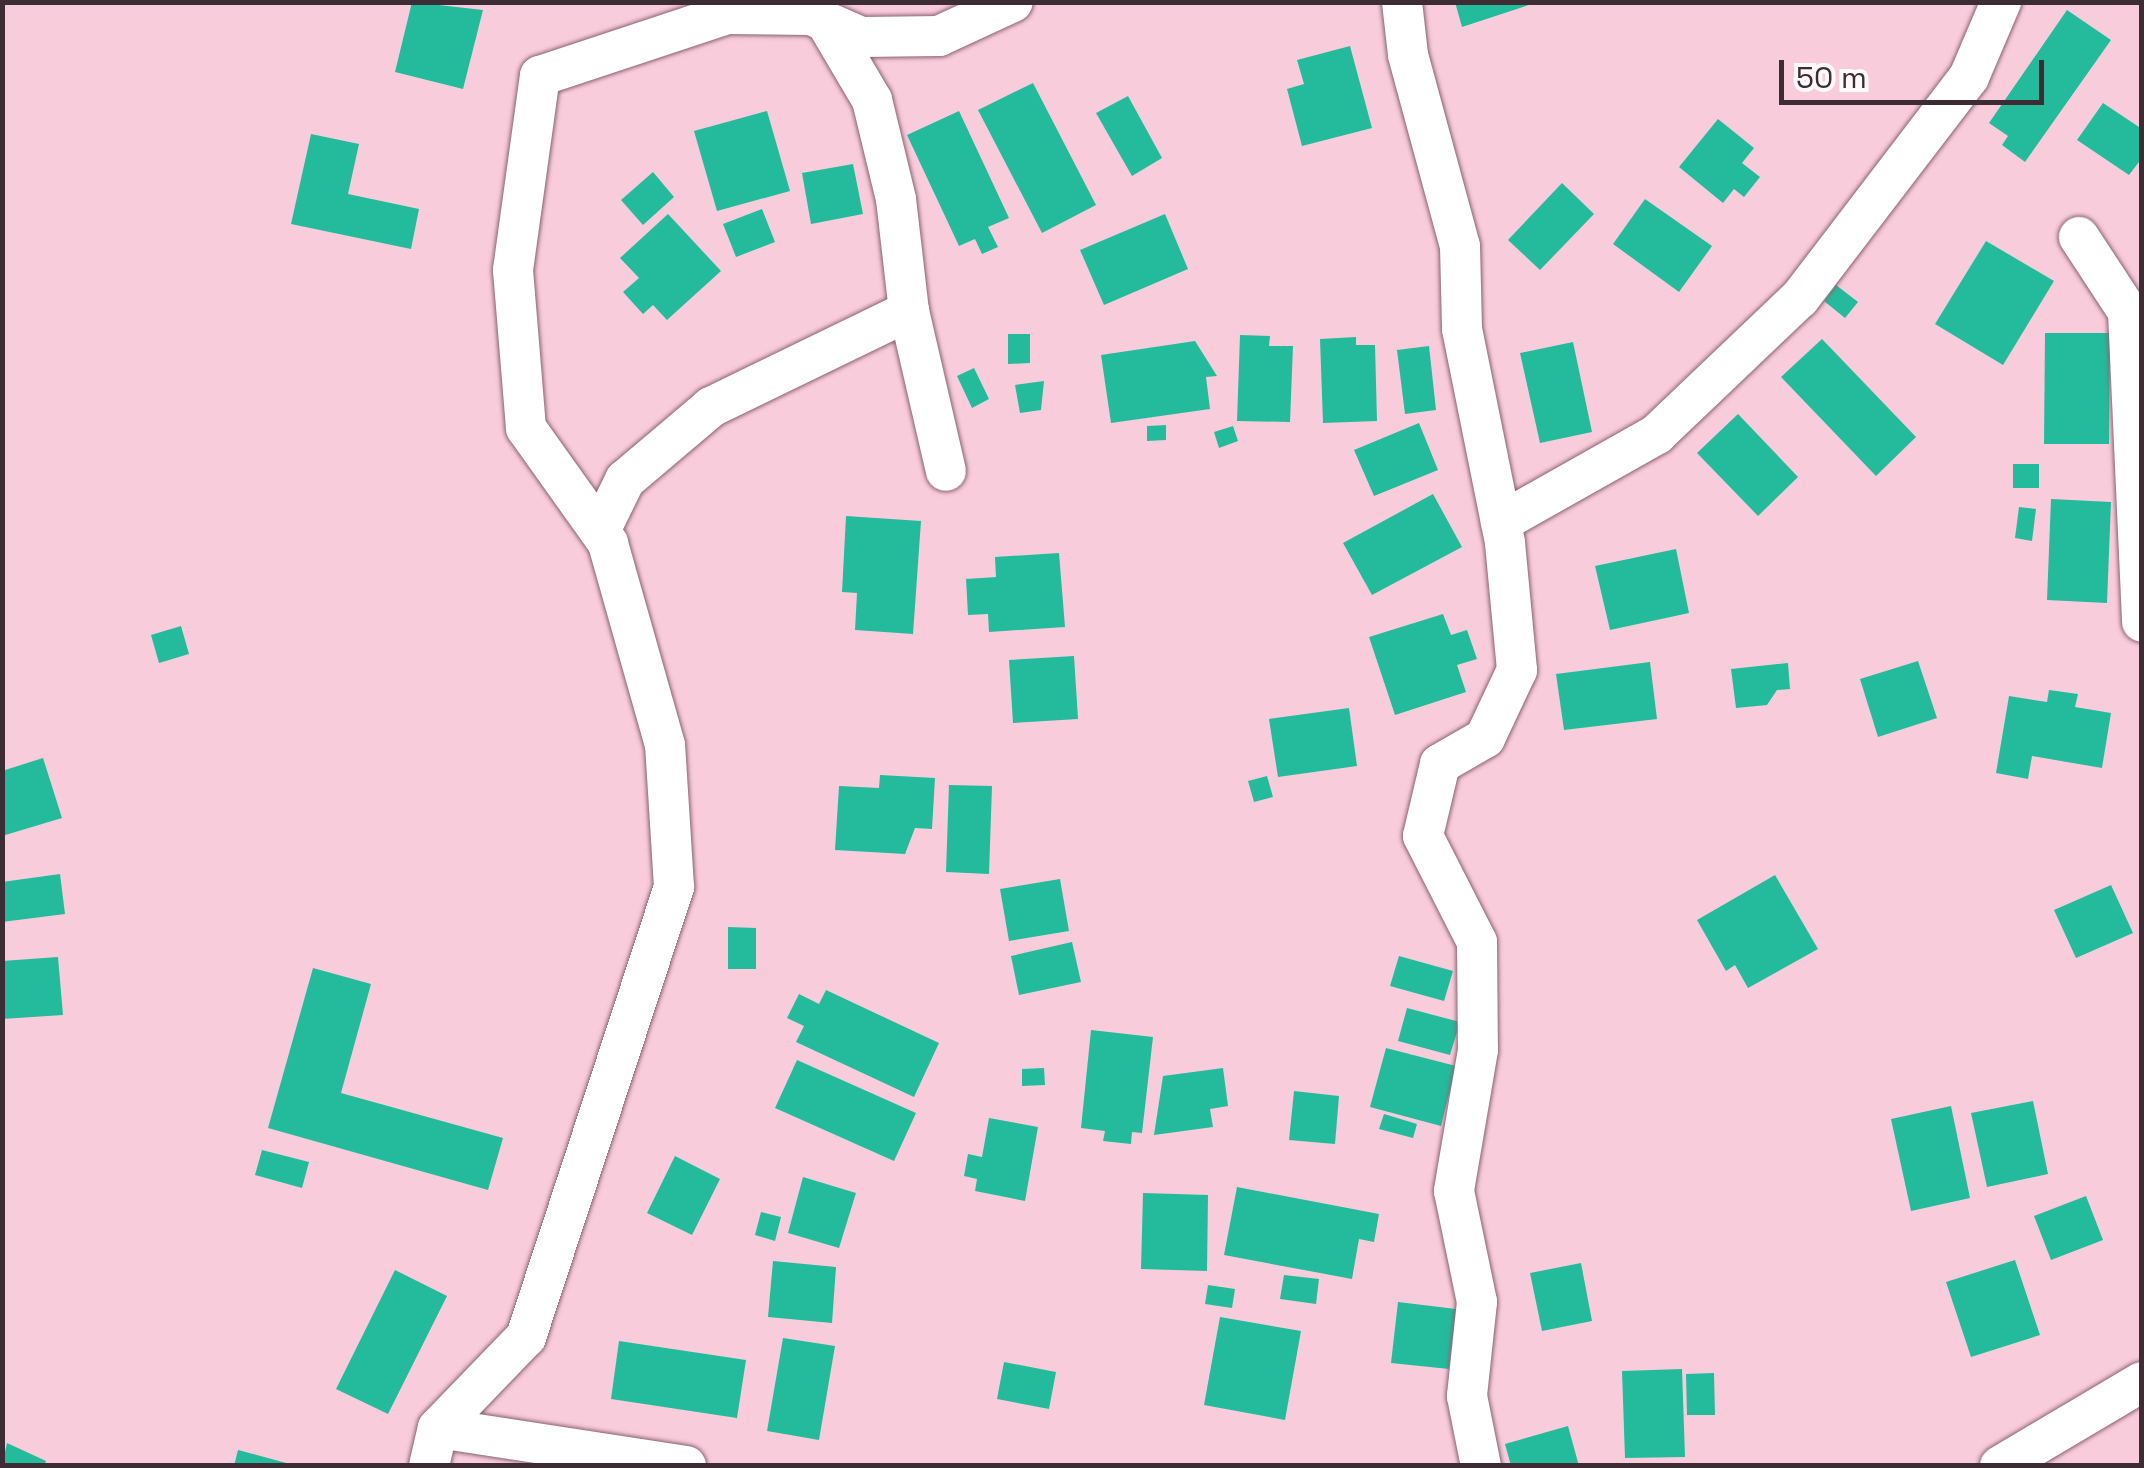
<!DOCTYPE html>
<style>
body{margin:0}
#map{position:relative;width:2144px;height:1468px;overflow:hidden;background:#f9ccdc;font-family:"Space Grotesk",sans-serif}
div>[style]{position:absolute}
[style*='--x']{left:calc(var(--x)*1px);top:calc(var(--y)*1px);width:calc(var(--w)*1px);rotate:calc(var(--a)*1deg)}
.building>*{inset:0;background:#23bb9c}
.roads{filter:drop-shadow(0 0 2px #8a6271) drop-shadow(0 0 2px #8a6271)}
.minor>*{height:40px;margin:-20px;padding:0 20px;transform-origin:20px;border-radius:20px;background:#fff}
span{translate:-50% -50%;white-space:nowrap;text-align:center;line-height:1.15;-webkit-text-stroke:10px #fefafb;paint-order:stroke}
.frame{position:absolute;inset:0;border:5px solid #3d2c33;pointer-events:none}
.scale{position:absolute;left:1779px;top:60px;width:265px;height:45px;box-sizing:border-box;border:5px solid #3d2c33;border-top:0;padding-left:12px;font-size:30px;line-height:35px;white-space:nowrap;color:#3d2c33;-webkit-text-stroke:8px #fefafb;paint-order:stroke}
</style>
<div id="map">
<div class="building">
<div style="clip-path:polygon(412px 2px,483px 10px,463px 89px,395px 72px)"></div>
<div style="clip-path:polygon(1455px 2px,1535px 2px,1535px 3px,1462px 27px)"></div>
<div style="clip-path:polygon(2067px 10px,2111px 40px,2025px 162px,2002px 145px,2008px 136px,1989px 123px)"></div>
<div style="clip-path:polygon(1350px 46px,1372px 128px,1302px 146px,1287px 89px,1304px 84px,1297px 60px)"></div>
<div style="clip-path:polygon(1033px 83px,1096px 205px,1042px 233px,978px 110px)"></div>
<div style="clip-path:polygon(1128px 96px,1162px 158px,1132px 176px,1096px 113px)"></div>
<div style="clip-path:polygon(2103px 103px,2142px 129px,2142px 158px,2129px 175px,2077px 140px)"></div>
<div style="clip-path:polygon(767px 111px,790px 191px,717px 211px,694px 131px)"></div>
<div style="clip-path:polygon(959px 111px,1009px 218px,988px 227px,998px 247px,982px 254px,975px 239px,959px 246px,907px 135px)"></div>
<div style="clip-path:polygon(1718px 119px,1754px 148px,1742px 163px,1760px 177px,1744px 197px,1734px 189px,1723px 203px,1679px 167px)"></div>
<div style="clip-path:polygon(311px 134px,359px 144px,348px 194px,419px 209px,411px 249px,291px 224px)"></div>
<div style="clip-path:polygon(853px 164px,863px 214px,811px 224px,802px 173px)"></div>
<div style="clip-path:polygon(653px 172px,674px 197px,643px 225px,621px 200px)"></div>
<div style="clip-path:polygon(1562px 183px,1594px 214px,1540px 270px,1508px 240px)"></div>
<div style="clip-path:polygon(1645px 199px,1712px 246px,1679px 292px,1613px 244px)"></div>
<div style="clip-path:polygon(762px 209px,775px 242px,736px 257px,723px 224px)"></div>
<div style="clip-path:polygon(668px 214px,721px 271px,667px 320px,653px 305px,643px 314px,623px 292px,639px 278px,620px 258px)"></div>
<div style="clip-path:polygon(1165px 214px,1188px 269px,1104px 305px,1080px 250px)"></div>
<div style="clip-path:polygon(1986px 241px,2054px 281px,2003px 365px,1935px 324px)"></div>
<div style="clip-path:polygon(1836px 285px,1858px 302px,1845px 318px,1824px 301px)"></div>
<div style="clip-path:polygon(2045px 333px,2110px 333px,2109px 444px,2044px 444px)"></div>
<div style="clip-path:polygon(1008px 334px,1030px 334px,1030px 363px,1008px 364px)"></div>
<div style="clip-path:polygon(1240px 335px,1270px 336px,1269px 346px,1293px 346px,1290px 422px,1237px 421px)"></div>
<div style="clip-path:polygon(1356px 337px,1356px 345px,1375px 345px,1377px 421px,1323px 423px,1320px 339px)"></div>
<div style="clip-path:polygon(1822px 339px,1916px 437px,1876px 476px,1781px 377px)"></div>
<div style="clip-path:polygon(1195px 341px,1217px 376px,1206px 377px,1210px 409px,1111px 423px,1101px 355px)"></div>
<div style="clip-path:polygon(1573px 342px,1592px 432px,1540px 443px,1520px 353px)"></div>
<div style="clip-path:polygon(1429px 346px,1436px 410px,1405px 414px,1397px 350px)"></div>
<div style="clip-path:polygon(974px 368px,989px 399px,972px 408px,957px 376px)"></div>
<div style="clip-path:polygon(1044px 381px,1041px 410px,1020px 413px,1015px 385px)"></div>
<div style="clip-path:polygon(1738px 414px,1798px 477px,1758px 516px,1697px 453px)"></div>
<div style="clip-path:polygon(1419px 423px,1438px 470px,1374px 496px,1354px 450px)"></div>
<div style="clip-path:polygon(1166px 425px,1166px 440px,1147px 441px,1147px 426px)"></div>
<div style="clip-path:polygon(1233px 426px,1238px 441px,1219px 448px,1214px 432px)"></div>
<div style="clip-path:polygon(2013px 464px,2039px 464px,2039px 488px,2013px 488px)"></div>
<div style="clip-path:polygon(1433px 494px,1462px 547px,1372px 595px,1343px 543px)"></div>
<div style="clip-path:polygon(2051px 499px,2111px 502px,2107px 603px,2047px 600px)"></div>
<div style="clip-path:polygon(2019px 507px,2036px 509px,2032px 541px,2015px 538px)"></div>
<div style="clip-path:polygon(846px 516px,921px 521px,913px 634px,855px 630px,857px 593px,842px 592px)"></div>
<div style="clip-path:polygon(1676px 549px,1689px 613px,1610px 630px,1595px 566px)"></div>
<div style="clip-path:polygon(1059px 553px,1065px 627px,989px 632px,988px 614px,968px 615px,966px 579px,996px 577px,995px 557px)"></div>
<div style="clip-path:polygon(1443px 614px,1451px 635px,1467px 630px,1477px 659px,1457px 665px,1466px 692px,1395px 715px,1369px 637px)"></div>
<div style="clip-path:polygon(181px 626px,189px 654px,159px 663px,151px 635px)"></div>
<div style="clip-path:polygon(1074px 656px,1078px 719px,1013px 723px,1009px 660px)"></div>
<div style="clip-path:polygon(1918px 661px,1937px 718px,1878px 737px,1860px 679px)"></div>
<div style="clip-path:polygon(1650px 662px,1657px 719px,1564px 730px,1556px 674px)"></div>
<div style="clip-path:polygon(1788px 663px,1790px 689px,1777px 690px,1767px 705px,1736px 708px,1731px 669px)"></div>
<div style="clip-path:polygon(2049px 690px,2078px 694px,2075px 707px,2111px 713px,2102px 768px,2032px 756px,2028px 779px,1996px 773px,2009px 696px,2047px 702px)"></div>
<div style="clip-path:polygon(1349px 708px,1357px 766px,1278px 777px,1269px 719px)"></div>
<div style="clip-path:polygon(43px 758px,62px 818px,2px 836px,2px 771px)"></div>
<div style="clip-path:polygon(880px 775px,935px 778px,932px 829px,915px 828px,905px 854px,835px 850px,839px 786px,879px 788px)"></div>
<div style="clip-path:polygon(1267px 776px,1273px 797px,1254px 802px,1248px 781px)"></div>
<div style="clip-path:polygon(949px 785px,992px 786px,989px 874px,946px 872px)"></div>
<div style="clip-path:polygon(60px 874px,65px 914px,2px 922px,2px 882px)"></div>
<div style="clip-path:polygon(1775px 875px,1818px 949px,1748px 988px,1735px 965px,1726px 971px,1697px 920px)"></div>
<div style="clip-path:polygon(1060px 879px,1069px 931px,1009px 941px,1000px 889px)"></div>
<div style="clip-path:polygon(2111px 885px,2133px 933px,2076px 958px,2054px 910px)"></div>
<div style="clip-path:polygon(728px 927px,756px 928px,756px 969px,728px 969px)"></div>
<div style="clip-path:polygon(1072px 942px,1081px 982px,1019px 995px,1011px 956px)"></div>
<div style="clip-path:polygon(1399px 956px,1453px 971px,1444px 1001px,1390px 986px)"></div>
<div style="clip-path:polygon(58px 957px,63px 1015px,2px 1019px,2px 961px)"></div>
<div style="clip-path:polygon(313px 968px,371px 984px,341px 1093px,503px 1138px,488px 1190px,268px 1128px)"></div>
<div style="clip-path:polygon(826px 990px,939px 1043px,914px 1097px,796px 1042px,804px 1026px,787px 1018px,799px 994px,819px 1004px)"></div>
<div style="clip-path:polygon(1407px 1008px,1460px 1022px,1450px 1055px,1398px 1041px)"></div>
<div style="clip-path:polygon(1091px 1030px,1153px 1037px,1142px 1133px,1132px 1132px,1131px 1144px,1103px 1141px,1105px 1131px,1081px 1128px)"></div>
<div style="clip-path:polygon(1386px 1048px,1456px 1066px,1441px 1126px,1370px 1107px)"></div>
<div style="clip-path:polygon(797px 1060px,916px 1113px,894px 1161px,775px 1108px)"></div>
<div style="clip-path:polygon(1044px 1068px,1045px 1085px,1022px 1086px,1022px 1069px)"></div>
<div style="clip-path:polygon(1223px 1068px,1228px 1106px,1210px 1109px,1213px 1127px,1154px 1135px,1163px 1076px)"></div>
<div style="clip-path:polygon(1294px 1091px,1339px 1096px,1335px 1144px,1289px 1140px)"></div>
<div style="clip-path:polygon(2033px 1101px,2048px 1174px,1987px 1187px,1971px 1113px)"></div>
<div style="clip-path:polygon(1951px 1106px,1970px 1198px,1911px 1211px,1891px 1119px)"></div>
<div style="clip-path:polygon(1384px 1114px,1417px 1124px,1413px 1138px,1379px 1129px)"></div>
<div style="clip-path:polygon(989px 1118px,1038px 1127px,1025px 1201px,975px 1191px,977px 1179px,964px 1176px,968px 1154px,982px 1157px)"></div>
<div style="clip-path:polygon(262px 1150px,309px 1162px,302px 1188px,255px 1175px)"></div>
<div style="clip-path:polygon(675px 1156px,720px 1179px,692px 1235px,647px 1213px)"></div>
<div style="clip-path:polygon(803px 1177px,856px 1193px,839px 1248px,788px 1233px)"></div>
<div style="clip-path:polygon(1237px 1187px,1379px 1214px,1374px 1242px,1359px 1239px,1352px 1279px,1224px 1255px)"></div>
<div style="clip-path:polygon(1143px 1193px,1208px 1195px,1207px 1271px,1141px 1269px)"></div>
<div style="clip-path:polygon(2086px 1196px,2103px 1240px,2051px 1260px,2034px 1216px)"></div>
<div style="clip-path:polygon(761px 1212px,781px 1217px,775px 1241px,755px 1235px)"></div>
<div style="clip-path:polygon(2015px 1260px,2040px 1335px,1971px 1357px,1946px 1282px)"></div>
<div style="clip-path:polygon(773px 1261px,836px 1267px,832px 1323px,768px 1317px)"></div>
<div style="clip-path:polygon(1581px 1263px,1592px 1321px,1542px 1331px,1530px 1273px)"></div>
<div style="clip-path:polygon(395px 1270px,447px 1296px,388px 1414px,336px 1389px)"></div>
<div style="clip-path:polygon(1284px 1275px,1319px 1279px,1316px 1304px,1280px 1299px)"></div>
<div style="clip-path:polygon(1208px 1285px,1235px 1289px,1232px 1308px,1205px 1304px)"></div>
<div style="clip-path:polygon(1398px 1302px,1456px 1309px,1449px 1369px,1391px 1363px)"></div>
<div style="clip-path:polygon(1220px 1317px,1301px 1331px,1285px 1420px,1204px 1405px)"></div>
<div style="clip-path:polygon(783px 1338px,835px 1346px,819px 1440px,767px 1431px)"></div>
<div style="clip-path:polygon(619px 1341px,746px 1360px,737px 1418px,611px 1399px)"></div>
<div style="clip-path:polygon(1004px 1362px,1056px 1372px,1049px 1409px,997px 1399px)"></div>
<div style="clip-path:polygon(1682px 1369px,1685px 1457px,1625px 1458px,1622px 1371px)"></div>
<div style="clip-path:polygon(1714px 1373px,1715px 1415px,1687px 1415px,1686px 1374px)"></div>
<div style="clip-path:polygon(1568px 1426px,1579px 1466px,1511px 1466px,1505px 1444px)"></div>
<div style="clip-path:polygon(7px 1443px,46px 1461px,44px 1466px,2px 1466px)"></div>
<div style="clip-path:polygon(238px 1450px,290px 1464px,290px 1466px,234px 1466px)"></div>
</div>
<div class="roads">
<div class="minor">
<div style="--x:1402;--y:2;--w:53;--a:83.5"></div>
<div style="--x:1408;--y:55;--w:198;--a:74.8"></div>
<div style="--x:1460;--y:246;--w:83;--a:88.6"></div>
<div style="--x:1462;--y:329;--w:218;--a:78.6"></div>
<div style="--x:1505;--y:543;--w:128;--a:84.6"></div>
<div style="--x:1517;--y:670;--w:75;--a:115.2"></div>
<div style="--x:1485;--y:738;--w:52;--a:150"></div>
<div style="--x:1440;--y:764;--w:74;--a:103.3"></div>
<div style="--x:1423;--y:836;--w:119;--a:63"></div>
<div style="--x:1477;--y:942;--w:108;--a:89.5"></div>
<div style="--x:1478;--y:1050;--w:143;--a:99.7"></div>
<div style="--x:1454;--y:1191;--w:113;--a:78.3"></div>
<div style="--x:1477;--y:1302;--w:95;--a:96.1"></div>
<div style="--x:1467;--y:1396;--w:71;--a:78.7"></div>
<div style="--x:826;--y:22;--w:91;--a:59.5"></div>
<div style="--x:872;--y:100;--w:102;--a:76.4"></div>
<div style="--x:896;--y:199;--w:113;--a:83.4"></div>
<div style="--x:909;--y:311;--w:164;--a:77"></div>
<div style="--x:2079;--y:237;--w:90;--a:56.8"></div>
<div style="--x:2128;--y:312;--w:310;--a:87.4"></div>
<div style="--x:1501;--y:522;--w:179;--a:-29.4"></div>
<div style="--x:1657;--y:434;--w:197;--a:-43.6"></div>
<div style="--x:1800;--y:298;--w:278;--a:-52.6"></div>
<div style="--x:1969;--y:77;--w:82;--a:-66.9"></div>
<div style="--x:600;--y:531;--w:57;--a:-63.9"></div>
<div style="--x:625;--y:480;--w:113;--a:-40.3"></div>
<div style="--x:711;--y:407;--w:220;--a:-25.9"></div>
<div style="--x:438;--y:1428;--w:251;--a:8.7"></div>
<div style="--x:429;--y:1466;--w:39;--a:-77"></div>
<div style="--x:438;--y:1428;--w:127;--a:-46"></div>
<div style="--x:526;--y:1337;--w:474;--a:-71.8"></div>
<div style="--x:674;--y:887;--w:142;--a:-93.6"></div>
<div style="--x:665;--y:745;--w:210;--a:-105.8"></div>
<div style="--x:608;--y:543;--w:141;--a:-125.5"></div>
<div style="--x:526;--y:428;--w:159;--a:-94.7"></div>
<div style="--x:513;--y:270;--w:196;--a:-82.1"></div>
<div style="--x:540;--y:76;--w:198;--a:-18.3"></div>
<div style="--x:728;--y:14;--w:83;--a:0.7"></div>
<div style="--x:811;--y:15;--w:55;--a:23.7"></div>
<div style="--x:861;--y:37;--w:78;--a:-0.7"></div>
<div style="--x:939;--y:36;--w:81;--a:-24.7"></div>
<div style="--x:2000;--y:1466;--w:165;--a:-30.6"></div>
</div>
</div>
<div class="frame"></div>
<div class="scale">50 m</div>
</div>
